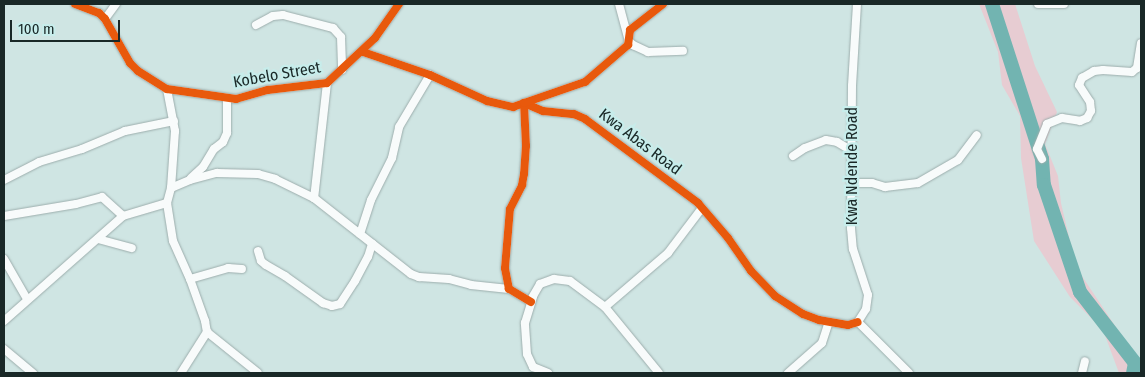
<!DOCTYPE html>
<style>
body{margin:0}
#map{position:relative;width:1145px;height:377px;overflow:hidden;background:#cfe5e3;font-family:"Fira Sans Condensed",sans-serif}
div>[style]{position:absolute}
[style*='--x']{left:calc(var(--x)*1px);top:calc(var(--y)*1px);width:calc(var(--w)*1px);rotate:calc(var(--a)*1deg)}
.green>*{inset:0;background:#e7ccd2}
.river>*{height:14px;margin:-7px;padding:0 7px;transform-origin:7px;border-radius:7px;background:#72b4b1}
.roads{filter:drop-shadow(0 0 1px #9cadac) drop-shadow(0 0 1px #9cadac)}
.minor>*{height:8px;margin:-4px;padding:0 4px;transform-origin:4px;border-radius:4px;background:#f8fbfb}
.cycleway>*{height:8px;margin:-4px;padding:0 4px;transform-origin:4px;border-radius:4px;background:#e8590c}
span{translate:-50% -50%;white-space:nowrap;text-align:center;line-height:1.15;-webkit-text-stroke:4.5px #c7edeb;paint-order:stroke}
.street-label{font-size:16px;color:#192827}
.frame{position:absolute;inset:0;border:5px solid #192827;pointer-events:none}
.scale{position:absolute;left:10px;top:20px;width:110px;height:22px;box-sizing:border-box;border:2px solid #192827;border-top:0;padding-left:6px;font-size:15px;line-height:18px;white-space:nowrap;color:#192827;-webkit-text-stroke:4px #c7edeb;paint-order:stroke}
</style>
<div id="map">
<div class="green">
<div style="clip-path:polygon(979px 4px,1015px 4px,1035px 66px,1057px 112px,1045px 144px,1058px 176px,1061px 203px,1076px 267px,1141px 365px,1141px 373px,1119px 373px,1103px 330px,1070px 297px,1034px 241px,1021px 158px,1020px 116px,1002px 85px,998px 52px)"></div>
</div>
<div class="river">
<div style="--x:992;--y:4;--w:163;--a:72.1"></div>
<div style="--x:1042;--y:159;--w:26;--a:86"></div>
<div style="--x:1044;--y:185;--w:113;--a:71.4"></div>
<div style="--x:1080;--y:292;--w:90;--a:52.2"></div>
<div style="--x:1135;--y:363;--w:10;--a:101"></div>
</div>
<div class="roads">
<div class="minor">
<div style="--x:75;--y:4;--w:26;--a:21"></div>
<div style="--x:99;--y:13;--w:8;--a:45"></div>
<div style="--x:105;--y:19;--w:51;--a:60.4"></div>
<div style="--x:130;--y:63;--w:11;--a:45"></div>
<div style="--x:138;--y:71;--w:34;--a:32"></div>
<div style="--x:167;--y:89;--w:70;--a:8.2"></div>
<div style="--x:236;--y:99;--w:33;--a:-16"></div>
<div style="--x:268;--y:90;--w:59;--a:-6.8"></div>
<div style="--x:327;--y:83;--w:66;--a:-43.2"></div>
<div style="--x:375;--y:38;--w:42;--a:-54.8"></div>
<div style="--x:619;--y:4;--w:38;--a:75"></div>
<div style="--x:629;--y:41;--w:6;--a:45"></div>
<div style="--x:633;--y:45;--w:17;--a:25"></div>
<div style="--x:648;--y:52;--w:35;--a:-2"></div>
<div style="--x:857;--y:4;--w:82;--a:93.5"></div>
<div style="--x:852;--y:86;--w:142;--a:90.4"></div>
<div style="--x:851;--y:228;--w:21;--a:85"></div>
<div style="--x:853;--y:249;--w:48;--a:71.9"></div>
<div style="--x:868;--y:295;--w:14;--a:98"></div>
<div style="--x:866;--y:309;--w:15;--a:122"></div>
<div style="--x:1038;--y:4;--w:26;--a:0"></div>
<div style="--x:105;--y:19;--w:19;--a:-54"></div>
<div style="--x:256;--y:25;--w:19;--a:-28"></div>
<div style="--x:273;--y:16;--w:10;--a:-6"></div>
<div style="--x:283;--y:15;--w:52;--a:14.6"></div>
<div style="--x:333;--y:28;--w:12;--a:48"></div>
<div style="--x:341;--y:37;--w:33;--a:88"></div>
<div style="--x:363;--y:52;--w:71;--a:18.9"></div>
<div style="--x:430;--y:75;--w:63;--a:24.5"></div>
<div style="--x:487;--y:101;--w:27;--a:13"></div>
<div style="--x:513;--y:107;--w:12;--a:-20"></div>
<div style="--x:524;--y:103;--w:21;--a:23"></div>
<div style="--x:543;--y:111;--w:31;--a:6"></div>
<div style="--x:574;--y:114;--w:12;--a:24"></div>
<div style="--x:585;--y:119;--w:141;--a:36.6"></div>
<div style="--x:698;--y:203;--w:46;--a:49.4"></div>
<div style="--x:728;--y:238;--w:40;--a:55.1"></div>
<div style="--x:751;--y:271;--w:35;--a:46"></div>
<div style="--x:775;--y:296;--w:33;--a:33"></div>
<div style="--x:803;--y:314;--w:17;--a:21"></div>
<div style="--x:819;--y:320;--w:29;--a:10"></div>
<div style="--x:848;--y:325;--w:10;--a:-17"></div>
<div style="--x:327;--y:83;--w:116;--a:96.4"></div>
<div style="--x:314;--y:198;--w:123;--a:38.1"></div>
<div style="--x:411;--y:274;--w:9;--a:21"></div>
<div style="--x:419;--y:277;--w:30;--a:4"></div>
<div style="--x:449;--y:279;--w:23;--a:15"></div>
<div style="--x:471;--y:285;--w:38;--a:6"></div>
<div style="--x:167;--y:89;--w:43;--a:79.2"></div>
<div style="--x:175;--y:131;--w:57;--a:94"></div>
<div style="--x:171;--y:188;--w:16;--a:105"></div>
<div style="--x:167;--y:203;--w:38;--a:81"></div>
<div style="--x:173;--y:241;--w:42;--a:65.9"></div>
<div style="--x:190;--y:279;--w:45;--a:70.3"></div>
<div style="--x:205;--y:321;--w:11;--a:80"></div>
<div style="--x:207;--y:332;--w:65;--a:38.8"></div>
<div style="--x:793;--y:156;--w:14;--a:-34"></div>
<div style="--x:805;--y:148;--w:22;--a:-21"></div>
<div style="--x:826;--y:140;--w:11;--a:10"></div>
<div style="--x:837;--y:142;--w:17;--a:31"></div>
<div style="--x:1042;--y:159;--w:11;--a:-117"></div>
<div style="--x:1037;--y:149;--w:27;--a:-68"></div>
<div style="--x:1047;--y:124;--w:16;--a:-22"></div>
<div style="--x:1062;--y:118;--w:18;--a:9"></div>
<div style="--x:1080;--y:121;--w:8;--a:-23"></div>
<div style="--x:1087;--y:118;--w:8;--a:-60"></div>
<div style="--x:1091;--y:111;--w:9;--a:-96"></div>
<div style="--x:1090;--y:102;--w:20;--a:-123"></div>
<div style="--x:1079;--y:85;--w:8;--a:-67"></div>
<div style="--x:1082;--y:78;--w:14;--a:-30"></div>
<div style="--x:1094;--y:71;--w:9;--a:-6"></div>
<div style="--x:1103;--y:70;--w:29;--a:4"></div>
<div style="--x:1132;--y:72;--w:6;--a:-39"></div>
<div style="--x:1137;--y:68;--w:25;--a:-81"></div>
<div style="--x:191;--y:178;--w:16;--a:-43"></div>
<div style="--x:203;--y:167;--w:21;--a:-59"></div>
<div style="--x:214;--y:149;--w:11;--a:-38"></div>
<div style="--x:223;--y:142;--w:10;--a:-66"></div>
<div style="--x:227;--y:133;--w:35;--a:-90"></div>
<div style="--x:4;--y:180;--w:39;--a:-27"></div>
<div style="--x:39;--y:162;--w:45;--a:-16.8"></div>
<div style="--x:82;--y:149;--w:47;--a:-22.7"></div>
<div style="--x:125;--y:131;--w:50;--a:-11.5"></div>
<div style="--x:852;--y:183;--w:20;--a:0"></div>
<div style="--x:872;--y:183;--w:14;--a:17"></div>
<div style="--x:885;--y:187;--w:33;--a:-7"></div>
<div style="--x:918;--y:183;--w:46;--a:-29.9"></div>
<div style="--x:958;--y:160;--w:31;--a:-53"></div>
<div style="--x:171;--y:188;--w:21;--a:-23"></div>
<div style="--x:190;--y:180;--w:28;--a:-15"></div>
<div style="--x:217;--y:173;--w:41;--a:1.4"></div>
<div style="--x:258;--y:174;--w:18;--a:16"></div>
<div style="--x:275;--y:179;--w:43;--a:26"></div>
<div style="--x:4;--y:216;--w:73;--a:-9.5"></div>
<div style="--x:76;--y:204;--w:27;--a:-15"></div>
<div style="--x:102;--y:197;--w:28;--a:42"></div>
<div style="--x:360;--y:234;--w:36;--a:-72"></div>
<div style="--x:371;--y:200;--w:47;--a:-63.4"></div>
<div style="--x:392;--y:158;--w:32;--a:-77"></div>
<div style="--x:399;--y:127;--w:61;--a:-59.2"></div>
<div style="--x:98;--y:239;--w:35;--a:15"></div>
<div style="--x:258;--y:251;--w:10;--a:73"></div>
<div style="--x:261;--y:261;--w:6;--a:39"></div>
<div style="--x:266;--y:265;--w:22;--a:30"></div>
<div style="--x:285;--y:276;--w:47;--a:35.4"></div>
<div style="--x:323;--y:303;--w:9;--a:18"></div>
<div style="--x:332;--y:306;--w:8;--a:-14"></div>
<div style="--x:340;--y:304;--w:27;--a:-57"></div>
<div style="--x:355;--y:281;--w:27;--a:-62"></div>
<div style="--x:368;--y:257;--w:14;--a:-73"></div>
<div style="--x:4;--y:259;--w:46;--a:60.1"></div>
<div style="--x:190;--y:279;--w:40;--a:-16"></div>
<div style="--x:228;--y:268;--w:14;--a:4"></div>
<div style="--x:531;--y:302;--w:26;--a:-149"></div>
<div style="--x:509;--y:289;--w:21;--a:-101"></div>
<div style="--x:505;--y:268;--w:59;--a:-85.2"></div>
<div style="--x:510;--y:209;--w:27;--a:-63"></div>
<div style="--x:522;--y:185;--w:11;--a:-80"></div>
<div style="--x:524;--y:174;--w:28;--a:-86"></div>
<div style="--x:526;--y:146;--w:43;--a:-92.7"></div>
<div style="--x:524;--y:103;--w:65;--a:-19"></div>
<div style="--x:585;--y:82;--w:57;--a:-40.7"></div>
<div style="--x:628;--y:45;--w:15;--a:-82"></div>
<div style="--x:630;--y:30;--w:42;--a:-38.2"></div>
<div style="--x:605;--y:307;--w:85;--a:50.7"></div>
<div style="--x:4;--y:321;--w:159;--a:-41.4"></div>
<div style="--x:123;--y:216;--w:46;--a:-16.5"></div>
<div style="--x:858;--y:322;--w:72;--a:45"></div>
<div style="--x:4;--y:349;--w:38;--a:40"></div>
<div style="--x:181;--y:373;--w:49;--a:-57.6"></div>
<div style="--x:548;--y:373;--w:16;--a:-158"></div>
<div style="--x:533;--y:367;--w:14;--a:-115"></div>
<div style="--x:527;--y:354;--w:31;--a:-94"></div>
<div style="--x:525;--y:323;--w:28;--a:-73"></div>
<div style="--x:533;--y:296;--w:14;--a:-60"></div>
<div style="--x:540;--y:284;--w:15;--a:-20"></div>
<div style="--x:554;--y:279;--w:16;--a:7"></div>
<div style="--x:570;--y:281;--w:44;--a:36.6"></div>
<div style="--x:605;--y:307;--w:83;--a:-40.6"></div>
<div style="--x:668;--y:253;--w:56;--a:-52.9"></div>
<div style="--x:788;--y:373;--w:45;--a:-41.4"></div>
<div style="--x:822;--y:343;--w:22;--a:-72"></div>
<div style="--x:1082;--y:373;--w:12;--a:-76"></div>
</div>
</div>
<div class="cycleway">
<div style="--x:75;--y:4;--w:26;--a:21"></div>
<div style="--x:99;--y:13;--w:8;--a:45"></div>
<div style="--x:105;--y:19;--w:51;--a:60.4"></div>
<div style="--x:130;--y:63;--w:11;--a:45"></div>
<div style="--x:138;--y:71;--w:34;--a:32"></div>
<div style="--x:167;--y:89;--w:70;--a:8.2"></div>
<div style="--x:236;--y:99;--w:33;--a:-16"></div>
<div style="--x:268;--y:90;--w:59;--a:-6.8"></div>
<div style="--x:327;--y:83;--w:66;--a:-43.2"></div>
<div style="--x:375;--y:38;--w:42;--a:-54.8"></div>
<div style="--x:363;--y:52;--w:71;--a:18.9"></div>
<div style="--x:430;--y:75;--w:63;--a:24.5"></div>
<div style="--x:487;--y:101;--w:27;--a:13"></div>
<div style="--x:513;--y:107;--w:12;--a:-20"></div>
<div style="--x:524;--y:103;--w:21;--a:23"></div>
<div style="--x:543;--y:111;--w:31;--a:6"></div>
<div style="--x:574;--y:114;--w:12;--a:24"></div>
<div style="--x:585;--y:119;--w:141;--a:36.6"></div>
<div style="--x:698;--y:203;--w:46;--a:49.4"></div>
<div style="--x:728;--y:238;--w:40;--a:55.1"></div>
<div style="--x:751;--y:271;--w:35;--a:46"></div>
<div style="--x:775;--y:296;--w:33;--a:33"></div>
<div style="--x:803;--y:314;--w:17;--a:21"></div>
<div style="--x:819;--y:320;--w:29;--a:10"></div>
<div style="--x:848;--y:325;--w:10;--a:-17"></div>
<div style="--x:531;--y:302;--w:26;--a:-149"></div>
<div style="--x:509;--y:289;--w:21;--a:-101"></div>
<div style="--x:505;--y:268;--w:59;--a:-85.2"></div>
<div style="--x:510;--y:209;--w:27;--a:-63"></div>
<div style="--x:522;--y:185;--w:11;--a:-80"></div>
<div style="--x:524;--y:174;--w:28;--a:-86"></div>
<div style="--x:526;--y:146;--w:43;--a:-92.7"></div>
<div style="--x:524;--y:103;--w:65;--a:-19"></div>
<div style="--x:585;--y:82;--w:57;--a:-40.7"></div>
<div style="--x:628;--y:45;--w:15;--a:-82"></div>
<div style="--x:630;--y:30;--w:42;--a:-38.2"></div>
</div>
<div class="street-label">
<span style="left:277px;top:75px;rotate:-10deg">Kobelo Street</span>
<span style="left:640px;top:142px;rotate:37deg">Kwa Abas Road</span>
<span style="left:852px;top:166px;rotate:-90deg">Kwa Ndende Road</span>
</div>
<div class="frame"></div>
<div class="scale">100 m</div>
</div>
